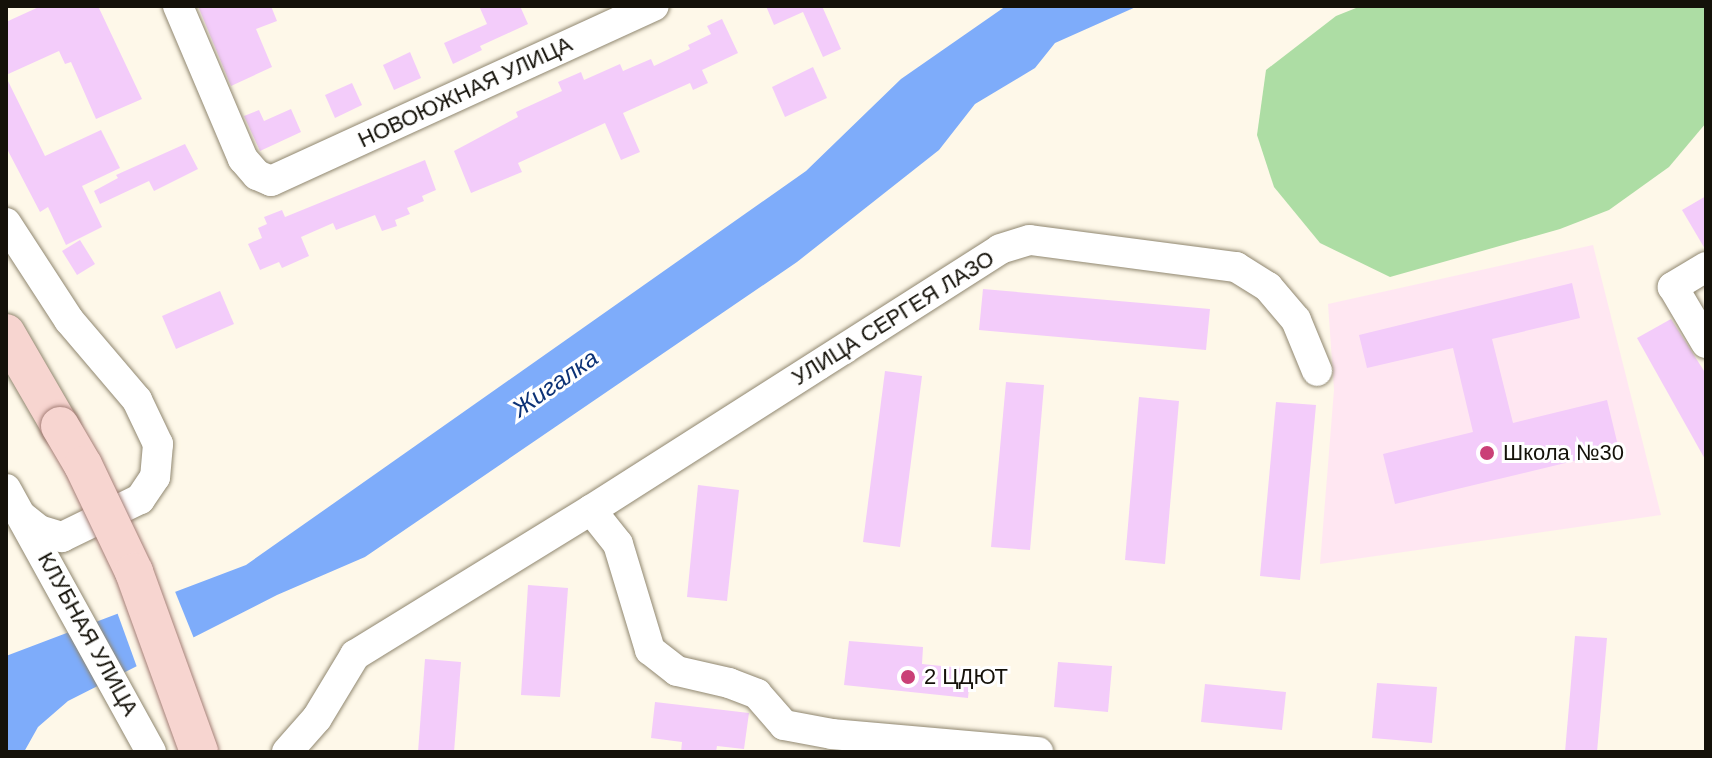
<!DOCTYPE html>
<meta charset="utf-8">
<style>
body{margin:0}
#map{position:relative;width:1712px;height:758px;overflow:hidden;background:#fef8e9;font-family:Arial,sans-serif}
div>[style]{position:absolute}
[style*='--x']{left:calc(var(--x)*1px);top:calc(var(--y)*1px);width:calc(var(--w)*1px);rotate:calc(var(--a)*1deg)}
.education>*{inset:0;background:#ffe7f2}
.green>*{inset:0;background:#addda4}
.water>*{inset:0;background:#7eacfa}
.pier>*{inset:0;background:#fef8e9}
.building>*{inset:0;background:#f3ccfa}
.roads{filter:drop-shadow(0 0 2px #908770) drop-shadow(0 0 2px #908770)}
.minor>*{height:30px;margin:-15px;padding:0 15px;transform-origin:15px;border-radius:15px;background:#fff}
.major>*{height:38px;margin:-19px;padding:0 19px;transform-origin:19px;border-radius:19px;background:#f7d5d0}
.bridges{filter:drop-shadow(0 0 2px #a47e76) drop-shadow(0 0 2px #a47e76)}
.major-bridge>*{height:38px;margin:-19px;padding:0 19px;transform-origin:19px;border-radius:19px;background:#f7d5d0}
.dots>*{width:22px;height:22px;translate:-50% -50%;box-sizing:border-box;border:4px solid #fff;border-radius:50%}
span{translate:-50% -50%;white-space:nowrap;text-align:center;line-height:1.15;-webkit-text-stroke:6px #fff;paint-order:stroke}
.street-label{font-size:22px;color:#141109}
.poi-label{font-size:22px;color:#141109}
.left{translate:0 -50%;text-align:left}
.water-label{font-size:24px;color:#0c3276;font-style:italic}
.frame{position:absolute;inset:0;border:8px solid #141109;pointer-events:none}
</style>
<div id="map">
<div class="education">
<div style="clip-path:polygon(1593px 245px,1661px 515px,1320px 564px,1334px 390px,1328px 304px)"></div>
</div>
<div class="green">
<div style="clip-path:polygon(1361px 6px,1706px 6px,1706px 123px,1669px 167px,1609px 210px,1560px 229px,1390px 277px,1320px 243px,1274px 187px,1257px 135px,1266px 70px,1336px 16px)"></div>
</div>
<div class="water">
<div style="clip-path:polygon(1006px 6px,1138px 6px,1055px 43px,1035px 68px,975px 104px,939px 150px,797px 262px,365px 557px,277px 595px,68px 701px,38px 727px,24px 752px,6px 752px,6px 656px,246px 565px,806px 171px,901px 79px)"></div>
</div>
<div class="pier">
<div style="clip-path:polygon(174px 589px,195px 641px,138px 670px,117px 612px)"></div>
</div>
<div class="building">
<div style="clip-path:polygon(41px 6px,98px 6px,142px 99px,96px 119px,71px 62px,65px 64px,59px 51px,6px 75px,6px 22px)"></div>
<div style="clip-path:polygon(198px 6px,271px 6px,277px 21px,256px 29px,272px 67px,231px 86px)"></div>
<div style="clip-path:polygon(479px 6px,520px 6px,528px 24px,480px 46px,482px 50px,453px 64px,444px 43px,487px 24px)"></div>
<div style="clip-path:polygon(766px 6px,822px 6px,841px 49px,823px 57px,803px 12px,774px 25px)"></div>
<div style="clip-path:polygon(722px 19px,738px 53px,702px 70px,708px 83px,693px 90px,690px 83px,623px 113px,640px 152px,621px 160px,605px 123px,518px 163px,522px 172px,471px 193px,454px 151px,518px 117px,516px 112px,562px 91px,558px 82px,581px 72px,584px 80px,620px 64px,623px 71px,651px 59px,654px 66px,690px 49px,688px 45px,711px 34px,707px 26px)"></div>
<div style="clip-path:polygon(410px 52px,421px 78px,394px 90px,383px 65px)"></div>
<div style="clip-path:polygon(813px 67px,827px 98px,785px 117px,772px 87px)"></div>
<div style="clip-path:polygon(6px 77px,45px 156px,101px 130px,120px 168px,82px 186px,102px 227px,66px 245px,48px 207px,40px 212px,6px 147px)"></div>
<div style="clip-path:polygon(352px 83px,362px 105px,335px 118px,325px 95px)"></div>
<div style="clip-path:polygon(291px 109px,301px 132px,260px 151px,244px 116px,259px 110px,264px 121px)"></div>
<div style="clip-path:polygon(185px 144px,198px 169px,154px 191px,149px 181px,100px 204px,94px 191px,118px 178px,116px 175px)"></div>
<div style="clip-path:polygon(425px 160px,436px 190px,422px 196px,424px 201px,407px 208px,410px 214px,395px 220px,397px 226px,382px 231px,375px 215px,336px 230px,333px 223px,301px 237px,309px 256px,282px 268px,279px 262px,260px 270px,248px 244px,262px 238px,258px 228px,267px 224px,264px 217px,282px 210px,285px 217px)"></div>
<div style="clip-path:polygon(1706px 196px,1706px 249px,1705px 249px,1682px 210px)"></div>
<div style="clip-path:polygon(80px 240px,95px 264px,77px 275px,62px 251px)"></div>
<div style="clip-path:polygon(1572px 283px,1580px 318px,1492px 339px,1513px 423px,1607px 400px,1619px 450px,1395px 504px,1383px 454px,1473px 432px,1453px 348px,1367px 368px,1359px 335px)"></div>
<div style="clip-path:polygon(983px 289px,1210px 309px,1206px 350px,979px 330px)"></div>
<div style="clip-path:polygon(220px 291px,234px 324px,176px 349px,162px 316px)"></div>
<div style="clip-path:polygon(1671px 319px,1706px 374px,1706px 461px,1637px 338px)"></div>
<div style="clip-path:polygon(885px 371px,922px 376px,900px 547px,863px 542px)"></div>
<div style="clip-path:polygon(1006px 382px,1044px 385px,1030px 550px,991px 547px)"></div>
<div style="clip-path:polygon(1139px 397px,1179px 401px,1165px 564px,1125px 560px)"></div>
<div style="clip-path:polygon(1276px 402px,1316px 405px,1300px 580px,1260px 576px)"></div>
<div style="clip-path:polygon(698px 485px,739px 490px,727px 601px,687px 597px)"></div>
<div style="clip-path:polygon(528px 585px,568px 588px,560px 697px,521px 695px)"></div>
<div style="clip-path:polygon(1575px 636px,1607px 638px,1597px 752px,1565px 752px)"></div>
<div style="clip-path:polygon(849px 641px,923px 647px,922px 664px,971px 669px,968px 698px,844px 685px)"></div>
<div style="clip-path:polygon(425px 659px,461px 662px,454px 752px,418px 752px)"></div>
<div style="clip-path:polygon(1058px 662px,1112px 666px,1108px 712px,1054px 707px)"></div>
<div style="clip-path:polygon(1377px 683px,1437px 687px,1432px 743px,1372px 738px)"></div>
<div style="clip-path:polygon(1205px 684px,1286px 692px,1282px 730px,1201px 722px)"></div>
<div style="clip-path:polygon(655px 702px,749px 713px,744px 749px,717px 746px,716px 752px,681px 752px,682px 742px,651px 738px)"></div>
</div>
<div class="roads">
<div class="minor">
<div style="--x:178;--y:6;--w:166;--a:67"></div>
<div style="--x:243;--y:159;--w:21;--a:49"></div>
<div style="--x:257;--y:175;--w:15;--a:23"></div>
<div style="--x:271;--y:181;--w:421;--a:-24.6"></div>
<div style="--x:6;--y:223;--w:116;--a:57"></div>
<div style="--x:69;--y:320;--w:105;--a:49.6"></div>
<div style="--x:137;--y:400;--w:49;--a:64.5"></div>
<div style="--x:158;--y:444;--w:33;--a:95"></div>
<div style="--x:155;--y:477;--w:27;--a:124"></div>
<div style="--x:140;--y:499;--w:87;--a:154"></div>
<div style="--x:62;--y:537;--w:24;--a:-163"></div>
<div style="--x:39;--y:530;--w:21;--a:-141"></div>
<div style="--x:1706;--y:267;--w:39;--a:149"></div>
<div style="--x:1673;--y:287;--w:65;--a:59.5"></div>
<div style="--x:6;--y:489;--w:300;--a:61.1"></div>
<div style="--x:591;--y:510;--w:43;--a:51.5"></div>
<div style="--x:618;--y:544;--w:111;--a:73.2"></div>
<div style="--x:650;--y:650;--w:34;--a:38"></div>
<div style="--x:677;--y:671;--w:53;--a:13"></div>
<div style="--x:729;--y:683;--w:30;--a:21"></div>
<div style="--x:757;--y:694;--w:41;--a:48.9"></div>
<div style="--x:784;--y:725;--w:49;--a:10.6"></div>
<div style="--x:832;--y:734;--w:207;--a:5"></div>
<div style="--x:287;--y:752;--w:45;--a:-48.6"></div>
<div style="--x:317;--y:718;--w:74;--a:-58.9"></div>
<div style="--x:355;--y:655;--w:277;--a:-31.6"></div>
<div style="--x:591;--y:510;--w:485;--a:-32.5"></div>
<div style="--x:1000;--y:249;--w:31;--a:-17"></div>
<div style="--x:1030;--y:240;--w:208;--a:7.5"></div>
<div style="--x:1236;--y:267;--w:38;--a:32"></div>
<div style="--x:1268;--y:287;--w:43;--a:49.7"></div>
<div style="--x:1296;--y:320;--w:55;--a:67.6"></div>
</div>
<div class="major">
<div style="--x:6;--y:333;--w:108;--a:59.9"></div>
</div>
</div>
<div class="bridges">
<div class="major-bridge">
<div style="--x:60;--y:426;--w:45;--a:59.5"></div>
<div style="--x:83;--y:465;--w:119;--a:64.5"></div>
<div style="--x:134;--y:572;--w:191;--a:70.1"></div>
</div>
</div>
<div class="dots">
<div style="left:1487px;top:453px;background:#ca4077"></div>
<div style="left:908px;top:677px;background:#ca4077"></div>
</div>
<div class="street-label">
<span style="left:465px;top:92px;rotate:-25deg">НОВОЮЖНАЯ УЛИЦА</span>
<span style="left:893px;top:318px;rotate:-32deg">УЛИЦА СЕРГЕЯ ЛАЗО</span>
<span style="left:88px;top:634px;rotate:61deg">КЛУБНАЯ УЛИЦА</span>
</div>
<div class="poi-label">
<span class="left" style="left:1503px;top:453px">Школа №30</span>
<span class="left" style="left:924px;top:677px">2 ЦДЮТ</span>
</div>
<div class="water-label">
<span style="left:555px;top:383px;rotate:-35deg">Жигалка</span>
</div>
<div class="frame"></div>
</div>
